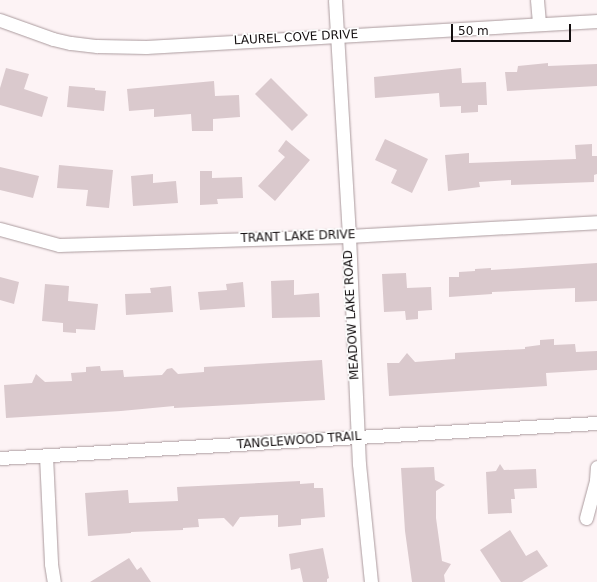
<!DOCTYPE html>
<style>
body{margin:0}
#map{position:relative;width:597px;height:582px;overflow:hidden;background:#fdf3f5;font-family:"DejaVu Sans",sans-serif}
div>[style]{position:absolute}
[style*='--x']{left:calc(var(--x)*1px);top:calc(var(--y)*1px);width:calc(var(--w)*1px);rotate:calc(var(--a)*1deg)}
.building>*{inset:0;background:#dac9cd}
.roads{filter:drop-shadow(0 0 1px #ab9b9e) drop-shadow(0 0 1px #ab9b9e)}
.minor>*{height:13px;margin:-6.5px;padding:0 6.5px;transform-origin:6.5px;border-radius:6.5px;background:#fff}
span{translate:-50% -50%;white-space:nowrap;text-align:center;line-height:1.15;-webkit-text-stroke:3.5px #fff;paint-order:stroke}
.street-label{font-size:12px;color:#140f10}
.scale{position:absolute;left:451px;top:24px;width:120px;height:18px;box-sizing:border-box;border:2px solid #140f10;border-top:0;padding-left:5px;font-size:12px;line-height:14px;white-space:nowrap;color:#140f10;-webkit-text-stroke:3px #fff;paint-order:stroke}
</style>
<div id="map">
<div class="building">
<div style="clip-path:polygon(548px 63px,548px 66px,597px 64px,597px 86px,507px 91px,505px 72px,517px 72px,518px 66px)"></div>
<div style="clip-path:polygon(6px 68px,29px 74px,24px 89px,48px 97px,42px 117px,0 105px,0 88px)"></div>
<div style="clip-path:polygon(461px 68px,462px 83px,486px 82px,487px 105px,478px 105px,478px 112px,461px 113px,461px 106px,440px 107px,439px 93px,375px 98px,374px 77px)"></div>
<div style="clip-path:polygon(271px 78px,308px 115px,292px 131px,255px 94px)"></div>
<div style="clip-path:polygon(214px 81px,215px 96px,239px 95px,240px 117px,213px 119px,213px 131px,192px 131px,191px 114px,154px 117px,154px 109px,129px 111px,127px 89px)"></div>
<div style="clip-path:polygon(69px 86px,95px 88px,95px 90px,106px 91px,104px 111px,67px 107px)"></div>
<div style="clip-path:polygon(385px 139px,428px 159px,412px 193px,391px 183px,397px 170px,375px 160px)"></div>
<div style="clip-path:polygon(286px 140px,310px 160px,275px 201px,258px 186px,285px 157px,278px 151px)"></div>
<div style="clip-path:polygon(592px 144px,592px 156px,597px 156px,597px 174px,594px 175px,594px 182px,511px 185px,511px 180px,479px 182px,480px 187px,448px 191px,445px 155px,469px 153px,469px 163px,576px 159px,575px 145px)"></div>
<div style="clip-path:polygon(59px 165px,113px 170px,109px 208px,86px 206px,88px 190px,57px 188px)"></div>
<div style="clip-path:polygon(0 167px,39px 176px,33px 198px,0 190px)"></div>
<div style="clip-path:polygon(200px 171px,212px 171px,212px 178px,242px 177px,243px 198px,217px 199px,218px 204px,200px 205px)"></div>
<div style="clip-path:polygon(153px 174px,153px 183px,176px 181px,178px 203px,133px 206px,131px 176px)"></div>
<div style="clip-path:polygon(597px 263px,597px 301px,575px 302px,575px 288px,492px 292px,492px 294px,449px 297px,449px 277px,459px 277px,459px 272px,475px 271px,475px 269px,491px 268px,491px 270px)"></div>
<div style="clip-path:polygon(406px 273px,407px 288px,431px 287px,432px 310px,418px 311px,418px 319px,406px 320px,405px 311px,384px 312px,382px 274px)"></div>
<div style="clip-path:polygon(0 277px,19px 282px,14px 304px,0 300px)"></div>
<div style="clip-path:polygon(294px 280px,294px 295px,319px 293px,320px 317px,272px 318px,271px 281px)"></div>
<div style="clip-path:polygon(243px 282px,245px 307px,200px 310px,198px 292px,227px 290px,226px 284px)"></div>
<div style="clip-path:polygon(45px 284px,69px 286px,68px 301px,98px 304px,95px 330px,76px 329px,76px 333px,63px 332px,63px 323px,42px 321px)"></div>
<div style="clip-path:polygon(171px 286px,173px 312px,126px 315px,125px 294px,151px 293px,150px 288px)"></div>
<div style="clip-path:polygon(554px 339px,554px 345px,575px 344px,576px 352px,597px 351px,597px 370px,546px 373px,547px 386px,389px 396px,387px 363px,399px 363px,407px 353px,415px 362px,455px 359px,455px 353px,525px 349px,525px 347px,540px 345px,540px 340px)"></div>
<div style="clip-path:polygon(322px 360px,325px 400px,174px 408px,174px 406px,121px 411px,6px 418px,4px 385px,32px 383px,36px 374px,45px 382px,72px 381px,71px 373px,86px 372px,86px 367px,100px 366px,101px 371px,123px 370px,124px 377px,162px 375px,167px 369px,172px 368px,178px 374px,204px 372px,204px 367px)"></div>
<div style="clip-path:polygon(500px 464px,504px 470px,536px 469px,537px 488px,514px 489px,515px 499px,511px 499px,512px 513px,488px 514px,486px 472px,496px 471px)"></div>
<div style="clip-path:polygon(434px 467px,435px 480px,445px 485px,436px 491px,436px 518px,442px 561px,451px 564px,444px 575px,445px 582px,412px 582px,405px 531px,401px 468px)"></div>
<div style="clip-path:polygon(300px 481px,300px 484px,314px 483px,314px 488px,323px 488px,325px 517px,301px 519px,301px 525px,278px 527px,278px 515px,240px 517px,233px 527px,224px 518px,198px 519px,199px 527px,183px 528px,183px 530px,131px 532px,131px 533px,88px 536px,85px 493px,128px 490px,129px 503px,178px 501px,177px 487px)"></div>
<div style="clip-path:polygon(510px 530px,526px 556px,537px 550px,548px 566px,522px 582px,501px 582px,480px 550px)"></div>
<div style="clip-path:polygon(323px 548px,329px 578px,327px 579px,327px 582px,303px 582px,300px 568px,291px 570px,289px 554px)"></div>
<div style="clip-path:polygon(129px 558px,137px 570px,141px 567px,151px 582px,90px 582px)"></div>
</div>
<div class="roads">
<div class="minor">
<div style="--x:335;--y:0;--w:236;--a:86.6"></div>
<div style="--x:349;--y:236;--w:228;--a:87.5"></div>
<div style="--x:359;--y:464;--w:119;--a:84.2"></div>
<div style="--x:537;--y:0;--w:24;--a:85"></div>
<div style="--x:0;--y:20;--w:56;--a:19.7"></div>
<div style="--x:53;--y:39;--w:18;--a:13"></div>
<div style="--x:71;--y:43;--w:26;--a:7"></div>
<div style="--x:97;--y:46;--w:49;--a:1.2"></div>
<div style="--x:146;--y:47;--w:452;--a:-3.3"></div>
<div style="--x:0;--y:229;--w:61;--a:15.2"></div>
<div style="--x:59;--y:245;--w:290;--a:-1.8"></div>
<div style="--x:349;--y:236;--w:248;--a:-3.2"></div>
<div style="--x:46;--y:456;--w:108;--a:87.3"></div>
<div style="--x:51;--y:564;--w:18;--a:81"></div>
<div style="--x:0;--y:458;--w:598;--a:-3.36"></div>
<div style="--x:586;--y:518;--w:39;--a:-75"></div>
<div style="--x:596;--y:480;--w:13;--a:-86"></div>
</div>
</div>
<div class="street-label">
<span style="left:296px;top:38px;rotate:-3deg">LAUREL COVE DRIVE</span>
<span style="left:298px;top:237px;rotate:-2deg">TRANT LAKE DRIVE</span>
<span style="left:352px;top:315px;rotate:-93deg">MEADOW LAKE ROAD</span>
<span style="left:299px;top:441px;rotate:-4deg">TANGLEWOOD TRAIL</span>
</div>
<div class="scale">50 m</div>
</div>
